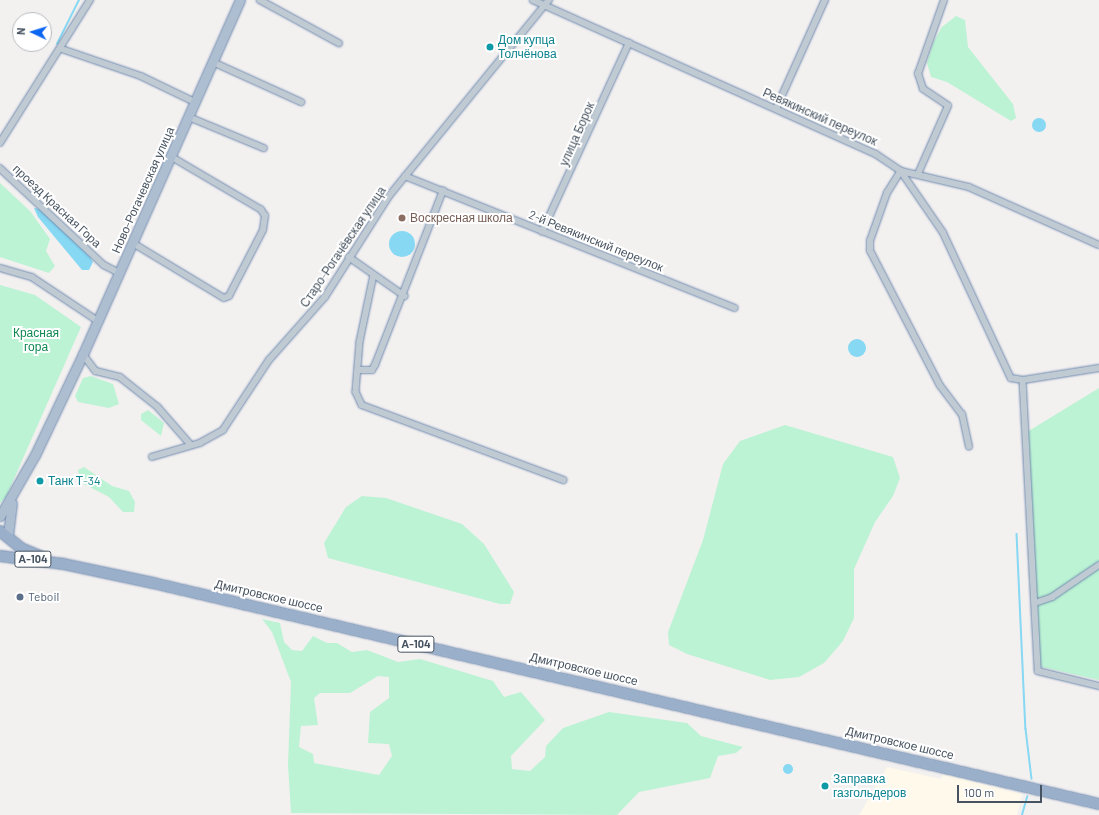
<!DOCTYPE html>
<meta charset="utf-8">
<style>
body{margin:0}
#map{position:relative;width:1099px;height:815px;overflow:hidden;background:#f3f0f0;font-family:Barlow,sans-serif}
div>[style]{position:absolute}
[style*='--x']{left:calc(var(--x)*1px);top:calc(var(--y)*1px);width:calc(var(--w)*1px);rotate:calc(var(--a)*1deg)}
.commercial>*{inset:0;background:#fef9ea}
.green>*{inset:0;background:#bcf3d4}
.water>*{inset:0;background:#86d8f3}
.round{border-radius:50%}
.stream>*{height:1.5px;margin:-0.75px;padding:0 0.75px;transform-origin:0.75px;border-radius:0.75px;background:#86d8f3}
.roads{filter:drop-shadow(0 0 1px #708baf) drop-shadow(0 0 1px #708baf)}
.minor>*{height:5.5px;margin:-2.75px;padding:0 2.75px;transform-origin:2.75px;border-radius:2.75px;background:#c0cad3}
.primary>*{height:9px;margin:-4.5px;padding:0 4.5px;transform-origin:4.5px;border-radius:4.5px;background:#aebed1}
.trunk>*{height:10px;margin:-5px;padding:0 5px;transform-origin:5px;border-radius:5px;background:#9aafca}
.dots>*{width:11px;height:11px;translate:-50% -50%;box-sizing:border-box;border:2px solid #fff;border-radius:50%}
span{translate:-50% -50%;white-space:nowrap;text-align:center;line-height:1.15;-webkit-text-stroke:4px #fff;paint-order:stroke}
.shield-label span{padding:1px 3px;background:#fff;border:1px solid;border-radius:3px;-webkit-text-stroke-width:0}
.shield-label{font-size:11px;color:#475360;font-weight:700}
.culture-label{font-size:12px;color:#0d838f}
.left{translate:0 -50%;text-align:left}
.street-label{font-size:12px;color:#475360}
.education-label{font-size:12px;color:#785e54}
.park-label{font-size:12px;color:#108852}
.service-label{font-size:12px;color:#4e5e75}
.north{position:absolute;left:12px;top:12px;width:40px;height:40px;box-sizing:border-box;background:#fff;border:1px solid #b5babf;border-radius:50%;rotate:274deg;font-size:11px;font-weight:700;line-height:16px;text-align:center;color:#475360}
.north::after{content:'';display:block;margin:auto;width:14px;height:18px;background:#0b66f2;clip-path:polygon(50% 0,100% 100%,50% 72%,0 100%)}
.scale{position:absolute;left:957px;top:785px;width:85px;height:18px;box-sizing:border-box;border:2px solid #475360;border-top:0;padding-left:5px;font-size:12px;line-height:14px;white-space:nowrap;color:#475360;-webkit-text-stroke:3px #fff;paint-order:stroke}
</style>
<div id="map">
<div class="commercial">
<div style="clip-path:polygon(887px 767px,941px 779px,943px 774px,1022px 794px,1017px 815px,859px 815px)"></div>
</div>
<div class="green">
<div style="clip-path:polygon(956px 16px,965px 20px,968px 47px,1013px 104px,1016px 118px,1011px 121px,947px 82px,931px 77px,927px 63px,933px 43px,942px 27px)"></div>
<div style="clip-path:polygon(0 183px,30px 211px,50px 239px,46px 251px,55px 266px,49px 273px,0 257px)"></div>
<div style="clip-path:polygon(0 285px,35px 295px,81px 327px,6px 497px,0 503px)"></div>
<div style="clip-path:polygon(91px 376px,113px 384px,119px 404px,109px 408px,78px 402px,75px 396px,83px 378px)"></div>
<div style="clip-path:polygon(1099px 388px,1099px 680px,1038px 666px,1027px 432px)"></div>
<div style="clip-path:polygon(148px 410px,164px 423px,161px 436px,141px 420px,141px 414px)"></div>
<div style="clip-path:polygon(785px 425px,893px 457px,900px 478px,893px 496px,875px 522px,854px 569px,854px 618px,843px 641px,824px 663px,799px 677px,770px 680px,687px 654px,669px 645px,668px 632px,703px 540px,723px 464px,740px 441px)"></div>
<div style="clip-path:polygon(84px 467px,112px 486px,129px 491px,135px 502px,134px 512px,123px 512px,109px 497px,80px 482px,78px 470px)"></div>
<div style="clip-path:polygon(362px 496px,386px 498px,462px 524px,484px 544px,514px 592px,510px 604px,500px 604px,328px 558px,324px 543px,346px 507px)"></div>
<div style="clip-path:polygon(evenodd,262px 619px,280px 623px,284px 642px,292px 650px,302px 651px,313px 636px,327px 643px,337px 643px,352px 652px,367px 650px,398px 662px,420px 659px,493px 681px,504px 697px,521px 692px,545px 720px,511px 756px,512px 769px,530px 771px,545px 757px,546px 746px,563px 728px,609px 712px,687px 723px,701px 736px,743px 747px,736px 753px,718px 756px,710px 778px,639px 792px,617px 815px,291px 813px,288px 765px,291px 682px,272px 632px,262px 619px,378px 676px,389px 677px,389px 698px,370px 712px,368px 743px,389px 744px,392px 756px,379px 775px,314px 763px,313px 754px,299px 747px,301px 726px,318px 725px,314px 698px,320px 693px,350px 693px,378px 676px)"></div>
</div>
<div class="water">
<div class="round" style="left:1032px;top:118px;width:14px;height:14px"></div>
<div style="clip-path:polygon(34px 208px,41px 209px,90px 257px,93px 262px,89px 270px,82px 270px,38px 217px)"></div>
<div class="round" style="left:389px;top:231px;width:26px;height:26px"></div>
<div class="round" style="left:848px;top:339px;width:18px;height:18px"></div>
<div class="round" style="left:783px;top:764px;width:10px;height:10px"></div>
</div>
<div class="stream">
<div style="--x:57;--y:44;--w:49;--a:-63.4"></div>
<div style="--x:1017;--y:534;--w:195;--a:87.4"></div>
<div style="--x:1026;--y:729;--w:50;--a:83.2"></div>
<div style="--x:1022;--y:815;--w:19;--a:-74"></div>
</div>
<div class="roads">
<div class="minor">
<div style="--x:260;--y:0;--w:90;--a:28.6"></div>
<div style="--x:533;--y:0;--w:376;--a:24.2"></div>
<div style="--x:876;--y:154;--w:30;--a:34"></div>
<div style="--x:901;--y:171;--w:70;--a:13.2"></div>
<div style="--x:969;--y:187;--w:142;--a:24"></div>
<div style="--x:62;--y:49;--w:83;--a:18.9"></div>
<div style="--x:141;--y:76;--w:60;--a:25.7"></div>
<div style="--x:213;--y:62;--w:97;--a:24.4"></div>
<div style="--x:776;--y:109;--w:120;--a:-65.8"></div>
<div style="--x:189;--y:117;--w:81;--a:22.5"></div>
<div style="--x:0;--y:143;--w:169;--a:-57.8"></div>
<div style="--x:0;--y:168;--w:142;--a:43"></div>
<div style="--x:104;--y:265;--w:18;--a:27"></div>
<div style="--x:918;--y:174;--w:74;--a:-66.2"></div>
<div style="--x:948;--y:106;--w:30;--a:-146"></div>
<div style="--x:923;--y:89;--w:16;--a:-108"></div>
<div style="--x:918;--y:74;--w:78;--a:-70.6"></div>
<div style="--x:405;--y:176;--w:355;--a:21.8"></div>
<div style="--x:542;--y:232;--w:208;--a:-65.3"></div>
<div style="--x:133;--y:243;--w:106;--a:31.1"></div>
<div style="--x:224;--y:298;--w:5;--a:-22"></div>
<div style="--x:229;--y:296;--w:74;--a:-62.7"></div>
<div style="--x:263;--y:230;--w:14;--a:-82"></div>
<div style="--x:265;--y:216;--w:7;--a:-124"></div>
<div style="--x:261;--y:210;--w:104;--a:-149.5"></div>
<div style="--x:349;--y:257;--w:68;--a:34.9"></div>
<div style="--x:0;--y:268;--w:33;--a:16"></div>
<div style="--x:32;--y:277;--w:79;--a:33.7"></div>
<div style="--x:374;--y:275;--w:68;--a:101.8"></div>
<div style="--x:360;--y:342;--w:50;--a:94.6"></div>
<div style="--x:356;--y:392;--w:14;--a:65"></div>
<div style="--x:362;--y:405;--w:215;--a:20.4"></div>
<div style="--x:83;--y:354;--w:21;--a:53"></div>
<div style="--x:96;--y:371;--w:25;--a:14"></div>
<div style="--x:120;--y:377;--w:48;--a:38.3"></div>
<div style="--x:158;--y:407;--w:50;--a:49"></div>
<div style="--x:360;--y:370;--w:12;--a:0"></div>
<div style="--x:372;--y:370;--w:6;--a:-59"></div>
<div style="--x:375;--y:365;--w:187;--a:-68.7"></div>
<div style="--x:1023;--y:380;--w:291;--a:87"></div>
<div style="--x:1038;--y:671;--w:63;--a:13.8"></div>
<div style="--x:969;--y:447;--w:33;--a:-102"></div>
<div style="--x:962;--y:415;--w:36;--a:-127"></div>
<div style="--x:940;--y:386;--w:152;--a:-117.4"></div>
<div style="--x:870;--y:251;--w:10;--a:-90"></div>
<div style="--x:870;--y:241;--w:51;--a:-70.5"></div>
<div style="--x:887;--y:193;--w:26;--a:-58"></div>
<div style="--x:901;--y:171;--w:74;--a:55.5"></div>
<div style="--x:943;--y:232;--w:161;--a:65"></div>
<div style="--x:1011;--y:378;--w:12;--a:9"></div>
<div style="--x:1023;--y:380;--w:77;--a:-9"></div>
<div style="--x:152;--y:457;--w:50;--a:-16.3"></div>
<div style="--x:200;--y:443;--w:26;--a:-29"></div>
<div style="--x:223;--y:430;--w:84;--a:-56.7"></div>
<div style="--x:269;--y:360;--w:84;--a:-48.4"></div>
<div style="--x:325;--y:297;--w:120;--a:-57.6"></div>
<div style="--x:389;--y:196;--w:253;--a:-50.8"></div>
<div style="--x:1035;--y:603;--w:18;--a:-19"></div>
<div style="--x:1052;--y:597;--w:57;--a:-34.2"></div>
</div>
<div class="primary">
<div style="--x:0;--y:516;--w:70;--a:-60.2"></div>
<div style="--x:35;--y:455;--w:112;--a:-64.6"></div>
<div style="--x:83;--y:354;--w:387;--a:-66.1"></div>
<div style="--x:8;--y:535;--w:32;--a:-83"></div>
</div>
<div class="trunk">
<div style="--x:0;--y:531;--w:27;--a:39"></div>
<div style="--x:21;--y:548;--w:21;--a:23"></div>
<div style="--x:0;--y:556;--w:64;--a:7.2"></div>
<div style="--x:63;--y:564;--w:92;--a:11.9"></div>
<div style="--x:153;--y:583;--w:971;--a:13.15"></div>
</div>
</div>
<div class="dots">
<div style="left:490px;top:47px;background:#0f9aa8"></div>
<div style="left:402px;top:218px;background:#8d6e63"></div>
<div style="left:40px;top:481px;background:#0f9aa8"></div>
<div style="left:20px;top:597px;background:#5c6f8a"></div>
<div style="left:825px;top:786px;background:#0f9aa8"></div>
</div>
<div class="shield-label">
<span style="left:33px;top:559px">А-104</span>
<span style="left:416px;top:644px">А-104</span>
</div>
<div class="culture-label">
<span class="left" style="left:498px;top:47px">Дом купца<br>Толчёнова</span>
<span class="left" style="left:48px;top:481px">Танк Т-34</span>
<span class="left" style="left:833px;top:786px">Заправка<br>газгольдеров</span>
</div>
<div class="street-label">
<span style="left:820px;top:117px;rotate:24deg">Ревякинский переулок</span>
<span style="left:577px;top:134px;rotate:-66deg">улица Борок</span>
<span style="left:143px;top:190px;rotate:-66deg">Ново-Рогачевская улица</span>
<span style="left:57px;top:206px;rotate:43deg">проезд Красная Гора</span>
<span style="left:596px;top:241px;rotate:22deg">2-й Ревякинский переулок</span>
<span style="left:343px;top:247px;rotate:-56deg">Старо-Рогачёвская улица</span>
<span style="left:269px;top:596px;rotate:13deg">Дмитровское шоссе</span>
<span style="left:584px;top:669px;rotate:13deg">Дмитровское шоссе</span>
<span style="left:900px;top:743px;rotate:13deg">Дмитровское шоссе</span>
</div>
<div class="education-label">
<span class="left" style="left:410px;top:218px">Воскресная школа</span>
</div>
<div class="park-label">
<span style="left:36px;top:340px">Красная<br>гора</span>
</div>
<div class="service-label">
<span class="left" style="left:28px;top:597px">Teboil</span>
</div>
<div class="north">N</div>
<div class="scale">100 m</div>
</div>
